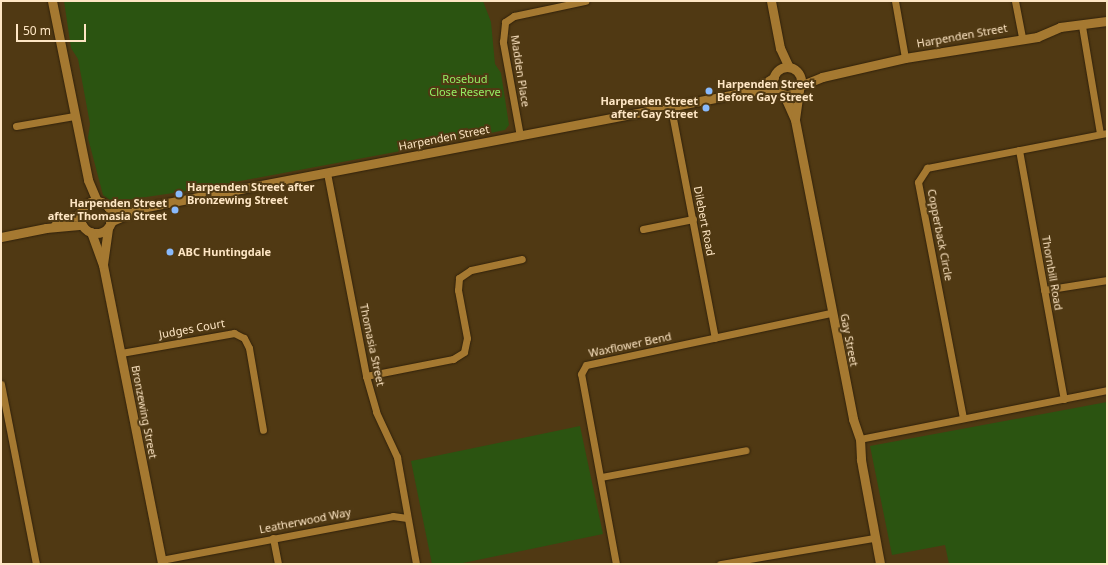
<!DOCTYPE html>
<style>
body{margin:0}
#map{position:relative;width:1108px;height:565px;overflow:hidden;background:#503913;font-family:"Noto Sans",sans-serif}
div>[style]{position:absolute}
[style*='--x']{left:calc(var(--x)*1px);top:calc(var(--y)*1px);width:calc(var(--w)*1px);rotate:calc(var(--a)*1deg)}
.green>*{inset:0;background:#2b5411}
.roads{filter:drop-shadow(0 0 1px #30210b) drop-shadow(0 0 1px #30210b)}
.minor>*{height:7px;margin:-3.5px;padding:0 3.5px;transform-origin:3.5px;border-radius:3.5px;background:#a57931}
.tertiary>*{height:9px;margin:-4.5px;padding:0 4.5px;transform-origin:4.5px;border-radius:4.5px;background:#a57931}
.tertiary>.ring{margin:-4.5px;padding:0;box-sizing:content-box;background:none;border:9px solid #a57931;border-radius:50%}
.dots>*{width:11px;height:11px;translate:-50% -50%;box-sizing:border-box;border:2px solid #503913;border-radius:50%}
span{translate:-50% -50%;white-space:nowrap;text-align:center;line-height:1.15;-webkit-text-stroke:4px #503913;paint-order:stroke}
.street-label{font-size:11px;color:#fee6c4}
.park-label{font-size:11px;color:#95f065}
.poi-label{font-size:11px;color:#fee6c4;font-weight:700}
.left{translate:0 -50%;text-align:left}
.right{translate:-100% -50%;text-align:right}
.frame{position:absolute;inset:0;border:2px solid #fee6c4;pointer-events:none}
.scale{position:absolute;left:16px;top:24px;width:70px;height:18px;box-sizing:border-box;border:2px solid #fee6c4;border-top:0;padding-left:5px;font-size:12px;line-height:14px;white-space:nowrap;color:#fee6c4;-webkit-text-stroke:3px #503913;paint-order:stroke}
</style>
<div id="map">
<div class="green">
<div style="clip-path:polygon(64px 1px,483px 1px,491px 22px,495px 64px,501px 73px,509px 125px,505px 130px,438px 144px,187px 191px,112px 202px,103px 195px,88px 138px,90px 124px,78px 59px,71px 48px)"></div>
<div style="clip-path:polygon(1107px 402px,1107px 564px,949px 564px,945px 545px,892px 555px,870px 446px)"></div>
<div style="clip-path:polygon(580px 426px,603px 534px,458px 564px,432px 564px,411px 461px)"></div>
</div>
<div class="roads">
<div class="minor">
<div style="--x:895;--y:1;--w:58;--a:80"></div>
<div style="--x:1015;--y:1;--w:37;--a:79"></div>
<div style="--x:1082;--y:26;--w:109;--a:80.5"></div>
<div style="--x:671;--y:108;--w:234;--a:79.2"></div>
<div style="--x:16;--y:126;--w:59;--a:-9.8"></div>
<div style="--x:520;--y:136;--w:96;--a:-100.3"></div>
<div style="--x:503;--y:42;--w:20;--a:-84"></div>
<div style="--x:505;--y:22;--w:11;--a:-34"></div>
<div style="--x:514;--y:16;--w:73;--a:-11.9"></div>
<div style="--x:1019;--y:150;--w:253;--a:79.8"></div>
<div style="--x:327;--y:173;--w:207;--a:79.1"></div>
<div style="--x:366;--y:376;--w:37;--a:74"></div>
<div style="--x:376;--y:412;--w:50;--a:65"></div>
<div style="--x:397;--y:457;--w:109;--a:79.9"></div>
<div style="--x:643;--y:229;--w:51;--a:-11.3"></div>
<div style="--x:1044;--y:290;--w:64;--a:-9"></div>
<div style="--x:121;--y:353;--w:115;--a:-10"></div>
<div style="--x:234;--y:333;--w:11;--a:27"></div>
<div style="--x:244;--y:338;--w:11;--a:63"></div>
<div style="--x:249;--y:348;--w:83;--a:80.3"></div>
<div style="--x:366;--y:376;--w:89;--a:-11.1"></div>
<div style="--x:453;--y:359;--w:13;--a:-32"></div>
<div style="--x:464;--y:352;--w:14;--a:-78"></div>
<div style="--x:467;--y:338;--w:49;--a:-100.6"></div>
<div style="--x:458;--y:290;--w:12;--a:-85"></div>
<div style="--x:459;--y:278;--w:14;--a:-34"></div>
<div style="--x:471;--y:270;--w:52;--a:-12.2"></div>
<div style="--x:1;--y:384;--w:183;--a:79"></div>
<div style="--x:963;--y:418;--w:240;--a:-100.8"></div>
<div style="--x:918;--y:182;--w:17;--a:-57"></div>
<div style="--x:927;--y:168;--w:183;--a:-11"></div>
<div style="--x:860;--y:439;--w:252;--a:-11.2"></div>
<div style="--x:601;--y:477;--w:147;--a:-10.5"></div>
<div style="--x:273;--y:538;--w:26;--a:79"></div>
<div style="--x:161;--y:560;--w:236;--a:-10.7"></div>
<div style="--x:393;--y:516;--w:14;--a:8"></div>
<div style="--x:616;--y:564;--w:193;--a:-100.4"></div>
<div style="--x:581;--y:374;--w:10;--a:-61"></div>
<div style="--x:586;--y:365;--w:250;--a:-12"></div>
<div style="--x:720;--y:564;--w:156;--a:-9.6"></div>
</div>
<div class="tertiary">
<div style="--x:52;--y:1;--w:183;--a:78.6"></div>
<div style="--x:88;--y:180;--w:23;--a:67"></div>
<div style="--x:771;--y:1;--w:48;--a:79.2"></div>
<div style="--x:780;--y:48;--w:21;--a:65"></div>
<div class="ring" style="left:773px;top:67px;width:19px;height:19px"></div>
<div style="--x:800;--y:86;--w:24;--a:-22"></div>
<div style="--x:822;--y:77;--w:85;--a:-12.9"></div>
<div style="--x:905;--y:58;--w:134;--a:-9"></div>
<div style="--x:1037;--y:37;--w:25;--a:-23"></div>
<div style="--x:1060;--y:27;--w:47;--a:-7.3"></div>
<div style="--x:752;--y:91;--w:26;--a:-32"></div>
<div style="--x:784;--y:95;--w:27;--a:66"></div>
<div style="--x:795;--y:120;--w:305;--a:79"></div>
<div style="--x:853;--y:419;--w:21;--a:71"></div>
<div style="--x:860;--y:439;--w:21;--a:87"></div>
<div style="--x:861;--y:460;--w:106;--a:79.6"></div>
<div style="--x:795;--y:119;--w:30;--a:-82"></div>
<div class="ring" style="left:80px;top:201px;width:23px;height:23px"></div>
<div style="--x:108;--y:207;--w:5;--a:22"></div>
<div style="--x:113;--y:209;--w:28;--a:-2"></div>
<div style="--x:141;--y:208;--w:622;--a:-10.84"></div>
<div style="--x:752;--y:91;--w:28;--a:4"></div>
<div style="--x:110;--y:222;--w:30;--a:-24"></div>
<div style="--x:55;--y:225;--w:27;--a:-24"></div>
<div style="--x:91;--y:232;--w:35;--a:70"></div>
<div style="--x:103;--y:265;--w:305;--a:78.8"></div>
<div style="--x:1;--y:237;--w:46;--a:-11.3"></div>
<div style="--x:46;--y:228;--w:36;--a:-5"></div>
<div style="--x:103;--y:264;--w:37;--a:-82"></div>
</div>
</div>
<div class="dots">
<div style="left:709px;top:91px;background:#89bafc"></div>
<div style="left:706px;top:108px;background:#89bafc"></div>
<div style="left:179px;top:194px;background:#89bafc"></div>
<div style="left:175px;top:210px;background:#89bafc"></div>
<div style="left:170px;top:252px;background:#89bafc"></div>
</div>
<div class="street-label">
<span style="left:962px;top:36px;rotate:-10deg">Harpenden Street</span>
<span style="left:520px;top:71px;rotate:81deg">Madden Place</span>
<span style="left:444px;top:138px;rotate:-11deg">Harpenden Street</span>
<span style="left:704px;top:221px;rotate:79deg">Dilebert Road</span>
<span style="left:940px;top:235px;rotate:79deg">Copperback Circle</span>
<span style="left:1052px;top:273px;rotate:80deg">Thornbill Road</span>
<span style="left:192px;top:329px;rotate:-10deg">Judges Court</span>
<span style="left:849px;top:340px;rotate:79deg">Gay Street</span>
<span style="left:372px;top:345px;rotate:78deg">Thomasia Street</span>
<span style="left:630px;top:345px;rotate:-12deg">Waxflower Bend</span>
<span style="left:144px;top:412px;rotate:79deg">Bronzewing Street</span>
<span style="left:305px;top:521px;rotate:-11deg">Leatherwood Way</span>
</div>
<div class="park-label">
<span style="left:465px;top:86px">Rosebud<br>Close Reserve</span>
</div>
<div class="poi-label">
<span class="left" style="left:717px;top:91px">Harpenden Street<br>Before Gay Street</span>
<span class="right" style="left:698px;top:108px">Harpenden Street<br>after Gay Street</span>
<span class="left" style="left:187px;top:194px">Harpenden Street after<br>Bronzewing Street</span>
<span class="right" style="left:167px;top:210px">Harpenden Street<br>after Thomasia Street</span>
<span class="left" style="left:178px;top:252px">ABC Huntingdale</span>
</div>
<div class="frame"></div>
<div class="scale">50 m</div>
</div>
